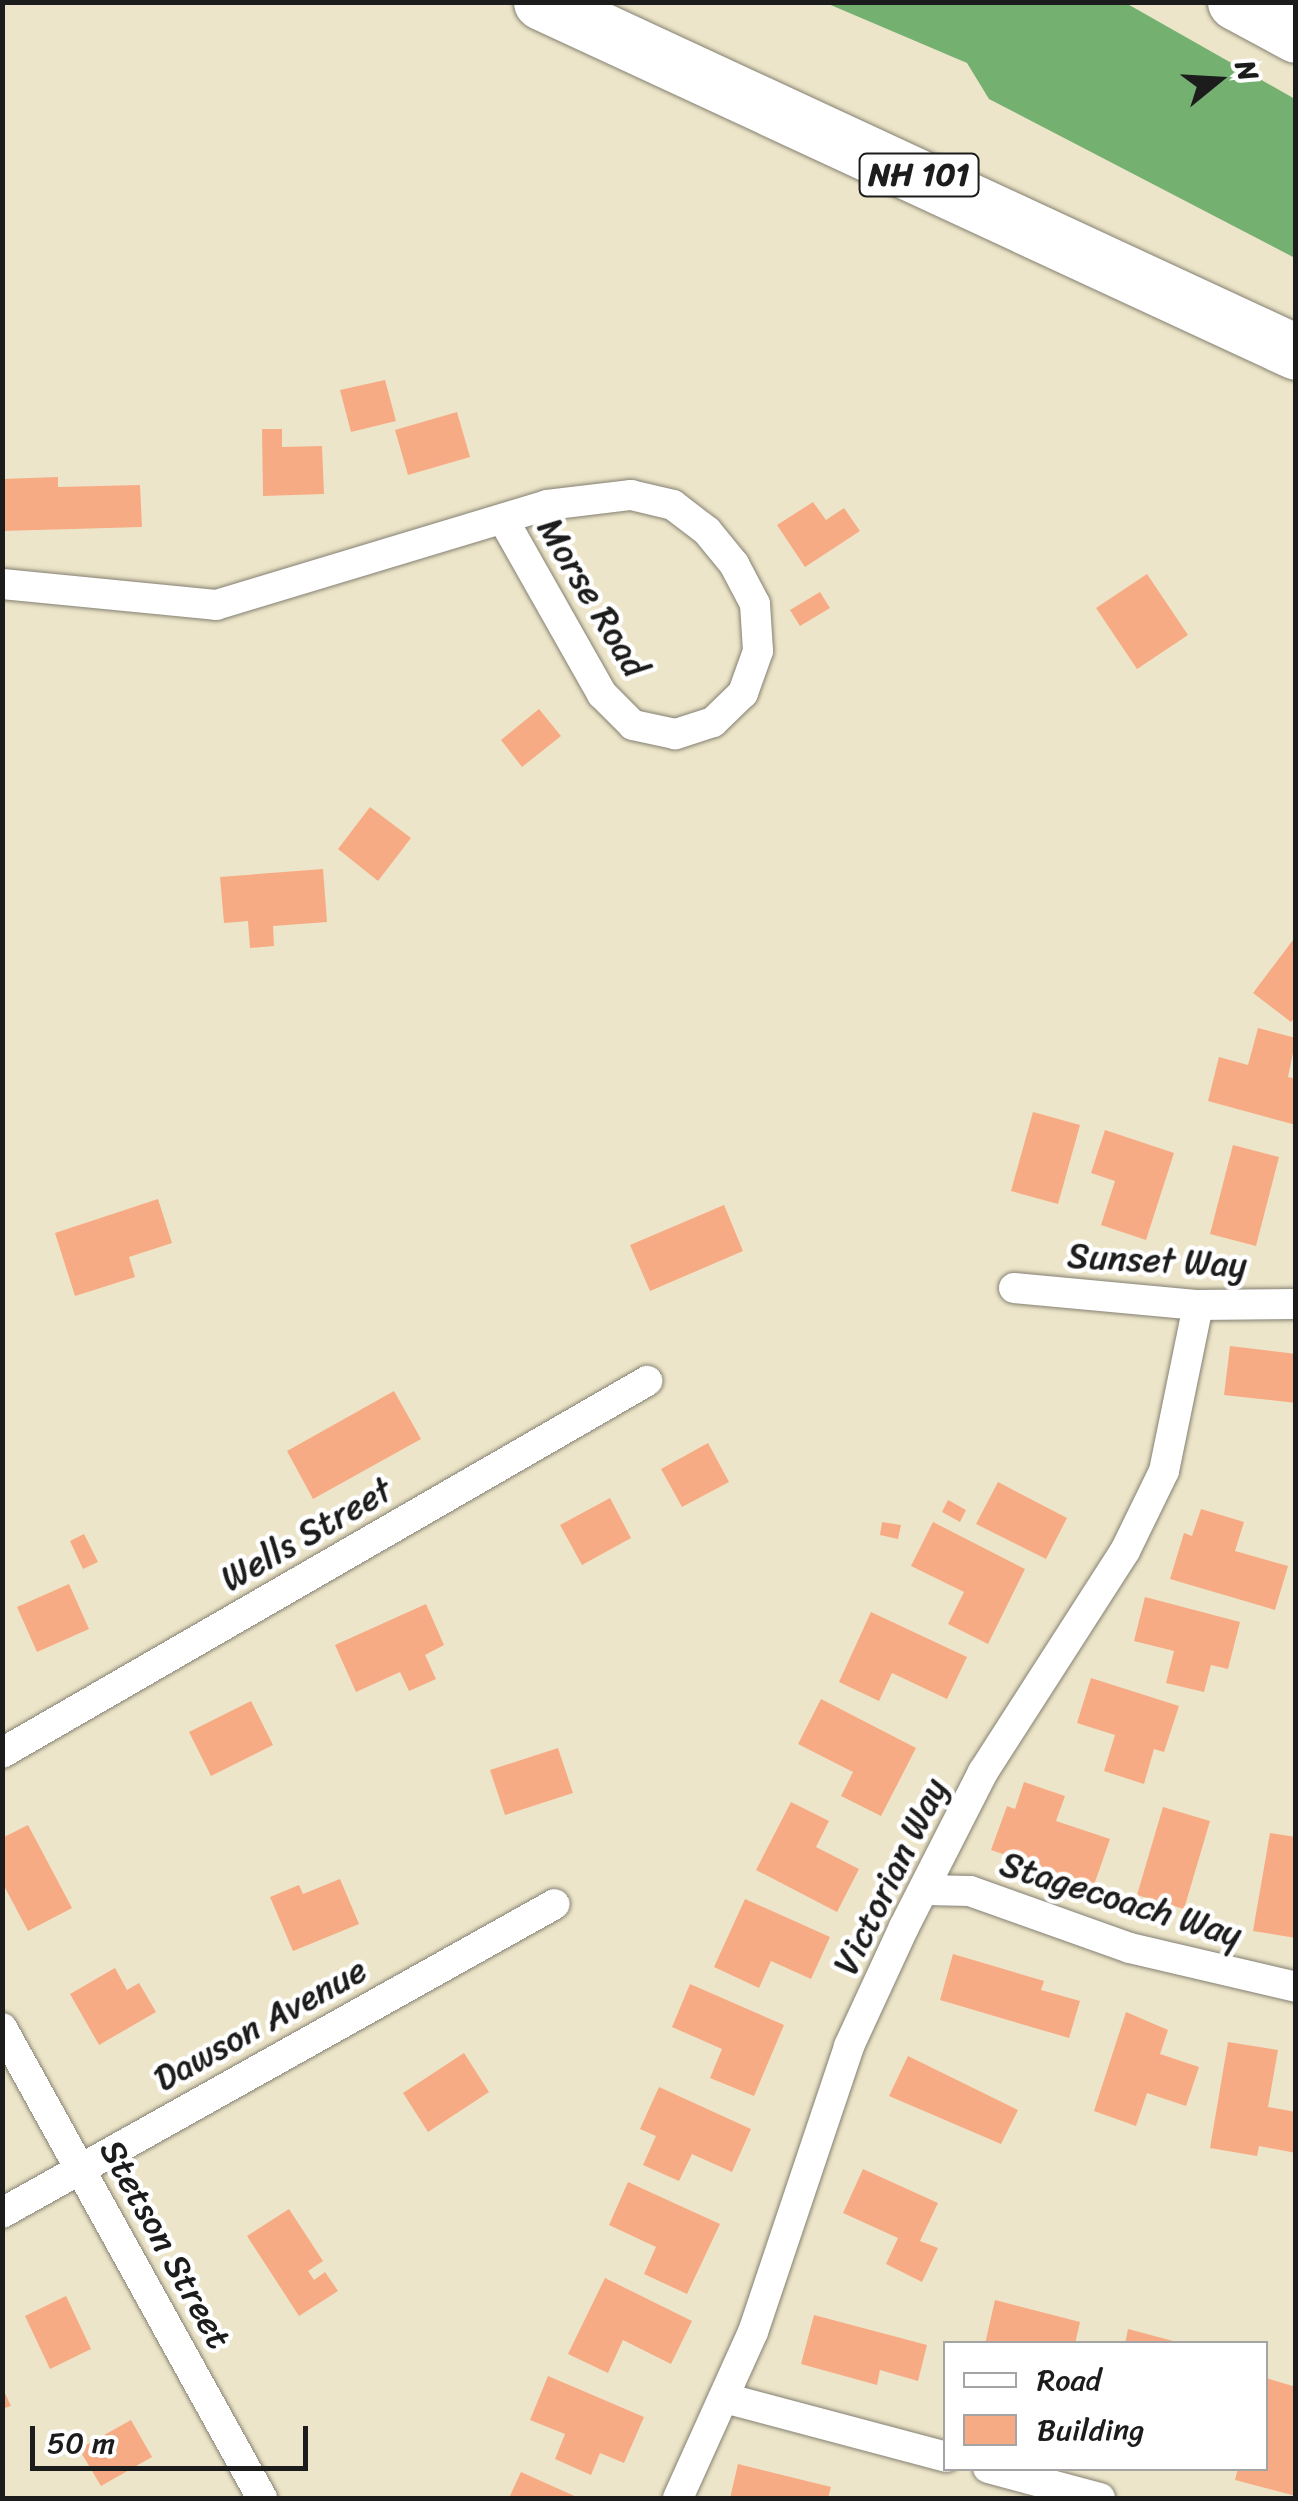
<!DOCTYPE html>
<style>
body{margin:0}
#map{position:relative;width:1298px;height:2501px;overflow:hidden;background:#ede5c9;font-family:Sriracha,sans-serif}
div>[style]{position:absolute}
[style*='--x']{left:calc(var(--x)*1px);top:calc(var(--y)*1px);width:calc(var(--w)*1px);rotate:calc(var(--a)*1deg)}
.forest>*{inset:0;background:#74b171}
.building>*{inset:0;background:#f7ab84}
.roads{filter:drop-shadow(0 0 2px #848072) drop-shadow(0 0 2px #848072)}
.minor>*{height:30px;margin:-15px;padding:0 15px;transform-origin:15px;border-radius:15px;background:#fff}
.motorway>*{height:55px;margin:-27.5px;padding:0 27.5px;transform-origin:27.5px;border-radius:27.5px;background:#fff}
span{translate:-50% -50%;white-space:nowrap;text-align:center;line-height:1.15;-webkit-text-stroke:9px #fff;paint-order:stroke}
.shield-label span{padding:2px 8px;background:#fff;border:2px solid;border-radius:8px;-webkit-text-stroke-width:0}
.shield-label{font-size:32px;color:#1c1c1c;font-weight:700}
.street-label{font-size:35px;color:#1c1c1c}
.frame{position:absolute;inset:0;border:5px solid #1c1c1c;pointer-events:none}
.legend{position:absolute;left:943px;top:2341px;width:325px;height:130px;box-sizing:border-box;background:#fff;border:2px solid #a4a4a4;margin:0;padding:12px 18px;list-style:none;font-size:30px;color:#1c1c1c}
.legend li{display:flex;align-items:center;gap:20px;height:50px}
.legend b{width:50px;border:2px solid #a4a4a4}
.north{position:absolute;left:1168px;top:30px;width:100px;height:100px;-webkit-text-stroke:8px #fff;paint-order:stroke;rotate:72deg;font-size:28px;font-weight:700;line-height:40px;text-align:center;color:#1c1c1c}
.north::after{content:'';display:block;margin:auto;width:35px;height:45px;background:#1c1c1c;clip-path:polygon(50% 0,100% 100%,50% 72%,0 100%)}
.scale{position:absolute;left:30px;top:2426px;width:278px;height:45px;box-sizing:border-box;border:5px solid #1c1c1c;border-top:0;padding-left:12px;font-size:30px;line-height:35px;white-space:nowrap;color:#1c1c1c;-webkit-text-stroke:8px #fff;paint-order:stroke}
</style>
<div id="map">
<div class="forest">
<div style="clip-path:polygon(1124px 2px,1295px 99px,1295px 258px,989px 99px,967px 63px,826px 3px)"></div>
</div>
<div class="building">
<div style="clip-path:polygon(385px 380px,396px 421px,351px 432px,340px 390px)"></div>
<div style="clip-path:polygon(457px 412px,470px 457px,408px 475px,395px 430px)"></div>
<div style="clip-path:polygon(262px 429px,282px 429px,282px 447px,322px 446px,324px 494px,263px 496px)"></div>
<div style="clip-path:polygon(58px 477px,58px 487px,140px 485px,142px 527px,2px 531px,2px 479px)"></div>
<div style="clip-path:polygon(813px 502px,826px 520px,844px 508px,860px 531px,805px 567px,777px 525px)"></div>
<div style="clip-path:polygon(1147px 574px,1188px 635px,1137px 669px,1096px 608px)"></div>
<div style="clip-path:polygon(820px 592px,830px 608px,800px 626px,790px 610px)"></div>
<div style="clip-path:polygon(539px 709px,561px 736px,522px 767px,501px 740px)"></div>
<div style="clip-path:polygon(370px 807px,411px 838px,378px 881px,338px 849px)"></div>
<div style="clip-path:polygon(323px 869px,327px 922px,273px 926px,274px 946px,250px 948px,248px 921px,224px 923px,220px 877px)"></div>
<div style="clip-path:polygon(1296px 936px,1296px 1016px,1291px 1022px,1253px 993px)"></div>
<div style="clip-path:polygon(1258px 1028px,1296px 1038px,1288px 1077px,1296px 1079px,1296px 1125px,1208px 1101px,1219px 1057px,1248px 1065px)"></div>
<div style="clip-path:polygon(1033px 1112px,1080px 1125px,1058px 1204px,1011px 1191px)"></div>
<div style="clip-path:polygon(1105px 1130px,1174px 1153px,1146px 1240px,1101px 1225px,1115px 1181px,1091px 1173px)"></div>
<div style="clip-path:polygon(1233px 1145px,1279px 1157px,1256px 1246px,1210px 1234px)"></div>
<div style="clip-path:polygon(158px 1199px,172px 1243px,129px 1257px,135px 1277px,75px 1296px,55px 1233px)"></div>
<div style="clip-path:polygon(724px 1205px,743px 1251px,650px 1291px,630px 1245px)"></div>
<div style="clip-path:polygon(1230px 1346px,1296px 1354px,1296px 1403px,1224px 1395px)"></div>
<div style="clip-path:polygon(394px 1391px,421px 1439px,313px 1499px,287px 1451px)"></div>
<div style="clip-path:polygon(708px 1443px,729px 1482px,682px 1507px,661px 1469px)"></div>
<div style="clip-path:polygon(998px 1482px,1067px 1518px,1046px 1559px,976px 1524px)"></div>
<div style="clip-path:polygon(610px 1498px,631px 1538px,582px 1565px,560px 1525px)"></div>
<div style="clip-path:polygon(948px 1500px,966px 1510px,960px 1522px,942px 1512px)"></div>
<div style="clip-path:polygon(1201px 1509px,1244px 1522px,1235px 1551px,1288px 1566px,1275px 1610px,1170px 1579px,1184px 1533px,1192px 1536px)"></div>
<div style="clip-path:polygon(882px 1522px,901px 1525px,898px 1539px,880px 1535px)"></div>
<div style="clip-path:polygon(933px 1522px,1025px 1569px,988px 1644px,948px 1624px,964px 1592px,911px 1566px)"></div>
<div style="clip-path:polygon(84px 1534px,98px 1562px,83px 1569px,70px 1541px)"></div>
<div style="clip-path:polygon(69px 1584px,89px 1629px,37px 1652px,17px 1607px)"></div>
<div style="clip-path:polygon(1145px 1597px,1240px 1622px,1228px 1669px,1211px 1665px,1204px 1692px,1166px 1683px,1174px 1651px,1134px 1641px)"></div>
<div style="clip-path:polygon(426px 1604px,444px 1645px,425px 1655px,436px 1679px,409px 1691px,400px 1672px,356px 1692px,335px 1645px)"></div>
<div style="clip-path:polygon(871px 1612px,967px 1657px,947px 1699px,892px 1673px,879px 1701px,839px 1682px)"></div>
<div style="clip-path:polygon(1091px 1678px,1179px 1706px,1164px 1752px,1154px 1749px,1144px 1784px,1104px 1771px,1115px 1735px,1077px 1723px)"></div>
<div style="clip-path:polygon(821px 1699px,916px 1748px,881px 1816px,841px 1796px,853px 1772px,798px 1744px)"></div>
<div style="clip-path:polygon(251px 1701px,273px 1745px,211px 1776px,189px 1732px)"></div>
<div style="clip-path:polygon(558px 1748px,573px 1793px,505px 1815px,490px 1770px)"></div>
<div style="clip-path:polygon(1024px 1782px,1065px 1796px,1056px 1821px,1110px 1839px,1094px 1885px,991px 1850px,1007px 1806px,1015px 1809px)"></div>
<div style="clip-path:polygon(791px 1802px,829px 1821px,816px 1847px,859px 1869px,837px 1912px,756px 1870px)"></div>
<div style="clip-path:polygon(1163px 1807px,1210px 1821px,1184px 1909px,1137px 1895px)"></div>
<div style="clip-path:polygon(28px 1825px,72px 1908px,28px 1931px,2px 1882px,2px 1838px)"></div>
<div style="clip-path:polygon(1270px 1833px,1296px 1837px,1296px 1938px,1253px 1931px)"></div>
<div style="clip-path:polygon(340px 1879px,359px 1924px,293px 1951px,270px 1897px,299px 1885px,303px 1894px)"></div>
<div style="clip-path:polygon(745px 1899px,830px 1937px,811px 1979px,771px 1961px,759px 1988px,714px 1967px)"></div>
<div style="clip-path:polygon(953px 1954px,1044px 1981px,1041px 1990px,1080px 2001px,1069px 2038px,940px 2000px)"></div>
<div style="clip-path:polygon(115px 1968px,127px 1990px,139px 1983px,156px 2012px,99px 2045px,70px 1994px)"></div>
<div style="clip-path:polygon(690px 1984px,784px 2025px,754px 2096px,710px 2078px,722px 2049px,672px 2027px)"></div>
<div style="clip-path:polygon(1126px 2012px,1168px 2030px,1160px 2054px,1199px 2067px,1186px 2106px,1147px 2093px,1136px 2126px,1094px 2111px)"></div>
<div style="clip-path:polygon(1228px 2042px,1278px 2050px,1268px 2107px,1296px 2112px,1296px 2153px,1259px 2146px,1257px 2156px,1210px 2148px)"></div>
<div style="clip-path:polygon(464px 2053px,489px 2092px,428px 2132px,403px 2093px)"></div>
<div style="clip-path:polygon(908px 2056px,1018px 2110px,1001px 2144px,889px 2096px)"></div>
<div style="clip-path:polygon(659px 2087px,751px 2129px,732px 2172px,692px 2154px,679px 2181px,643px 2165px,656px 2136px,640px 2129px)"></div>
<div style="clip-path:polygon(863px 2169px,938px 2203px,920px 2241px,938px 2248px,922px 2282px,886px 2264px,898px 2238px,843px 2213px)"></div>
<div style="clip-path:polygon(628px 2182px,720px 2224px,687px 2294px,644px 2274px,656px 2247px,609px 2225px)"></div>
<div style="clip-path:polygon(289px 2209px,323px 2261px,308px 2271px,314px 2280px,325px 2272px,338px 2291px,299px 2316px,247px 2236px)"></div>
<div style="clip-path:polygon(605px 2278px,692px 2321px,671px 2364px,623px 2340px,608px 2373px,568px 2354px)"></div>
<div style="clip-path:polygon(66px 2296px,91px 2349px,50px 2369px,25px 2316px)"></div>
<div style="clip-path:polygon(995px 2300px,1080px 2322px,1075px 2344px,985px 2344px)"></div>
<div style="clip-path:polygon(814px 2315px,927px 2345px,918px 2381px,880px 2370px,877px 2385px,801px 2364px)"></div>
<div style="clip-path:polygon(1128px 2329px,1177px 2342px,1177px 2344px,1125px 2344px)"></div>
<div style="clip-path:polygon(548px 2376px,644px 2417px,624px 2463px,600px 2453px,591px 2475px,555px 2459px,565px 2434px,530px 2420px)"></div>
<div style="clip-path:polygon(1266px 2378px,1296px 2387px,1296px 2496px,1235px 2480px,1238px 2468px,1266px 2468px)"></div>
<div style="clip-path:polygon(2px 2387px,11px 2406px,2px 2409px)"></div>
<div style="clip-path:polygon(131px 2420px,152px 2457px,101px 2486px,79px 2449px)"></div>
<div style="clip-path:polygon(738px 2464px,831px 2487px,828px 2498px,730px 2498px)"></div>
<div style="clip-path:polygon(521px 2472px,579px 2498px,509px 2498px)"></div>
</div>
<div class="roads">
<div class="minor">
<div style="--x:2;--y:584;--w:215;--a:5.6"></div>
<div style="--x:216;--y:605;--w:346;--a:-16.8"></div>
<div style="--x:547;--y:505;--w:85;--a:-6.8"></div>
<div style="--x:631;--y:495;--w:43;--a:13.4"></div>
<div style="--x:673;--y:505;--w:43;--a:37.4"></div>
<div style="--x:707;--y:531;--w:43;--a:50.7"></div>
<div style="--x:734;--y:564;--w:45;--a:62.3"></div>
<div style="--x:755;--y:604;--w:47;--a:86.3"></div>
<div style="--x:758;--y:651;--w:45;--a:109.7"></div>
<div style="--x:743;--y:693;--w:42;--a:136"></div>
<div style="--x:713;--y:722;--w:40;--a:162"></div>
<div style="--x:675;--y:734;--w:43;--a:-167.9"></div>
<div style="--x:633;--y:725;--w:44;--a:-135"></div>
<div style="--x:602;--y:694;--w:201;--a:-119.5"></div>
<div style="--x:1014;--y:1288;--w:185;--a:5.3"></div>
<div style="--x:1198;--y:1305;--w:98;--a:-0.6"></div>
<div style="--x:2;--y:1753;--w:745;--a:-29.97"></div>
<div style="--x:925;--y:1890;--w:45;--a:1.3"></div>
<div style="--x:970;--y:1891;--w:170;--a:19.6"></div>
<div style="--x:1130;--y:1948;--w:171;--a:13.2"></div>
<div style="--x:2;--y:2028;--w:537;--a:61.05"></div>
<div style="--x:2;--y:2213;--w:633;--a:-29.2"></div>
<div style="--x:725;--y:2398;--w:229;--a:14.9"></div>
<div style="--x:988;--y:2468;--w:116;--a:15"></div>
<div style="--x:678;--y:2498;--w:182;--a:-65.7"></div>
<div style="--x:753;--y:2332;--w:302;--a:-71.4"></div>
<div style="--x:849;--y:2046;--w:131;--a:-65.2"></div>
<div style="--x:904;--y:1927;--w:174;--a:-63"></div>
<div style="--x:983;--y:1772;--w:263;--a:-57.3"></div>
<div style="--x:1125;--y:1551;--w:89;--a:-64"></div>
<div style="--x:1164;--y:1471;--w:169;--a:-78.4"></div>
</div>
<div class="motorway">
<div style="--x:541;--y:2;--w:832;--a:24.87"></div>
<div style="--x:1235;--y:2;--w:69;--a:28.4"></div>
</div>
</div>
<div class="shield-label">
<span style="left:919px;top:175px">NH 101</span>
</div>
<div class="street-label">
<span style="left:593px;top:597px;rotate:59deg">Morse Road</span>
<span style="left:1157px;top:1260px;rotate:3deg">Sunset Way</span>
<span style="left:306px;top:1534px;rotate:-30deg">Wells Street</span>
<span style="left:890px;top:1876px;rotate:-64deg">Victorian Way</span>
<span style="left:1121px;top:1899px;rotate:17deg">Stagecoach Way</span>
<span style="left:260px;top:2024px;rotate:-29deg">Dawson Avenue</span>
<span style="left:166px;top:2244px;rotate:61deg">Stetson Street</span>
</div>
<div class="frame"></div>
<ul class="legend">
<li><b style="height:12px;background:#fff"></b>Road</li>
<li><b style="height:28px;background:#f7ab84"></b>Building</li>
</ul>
<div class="north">N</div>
<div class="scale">50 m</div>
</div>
